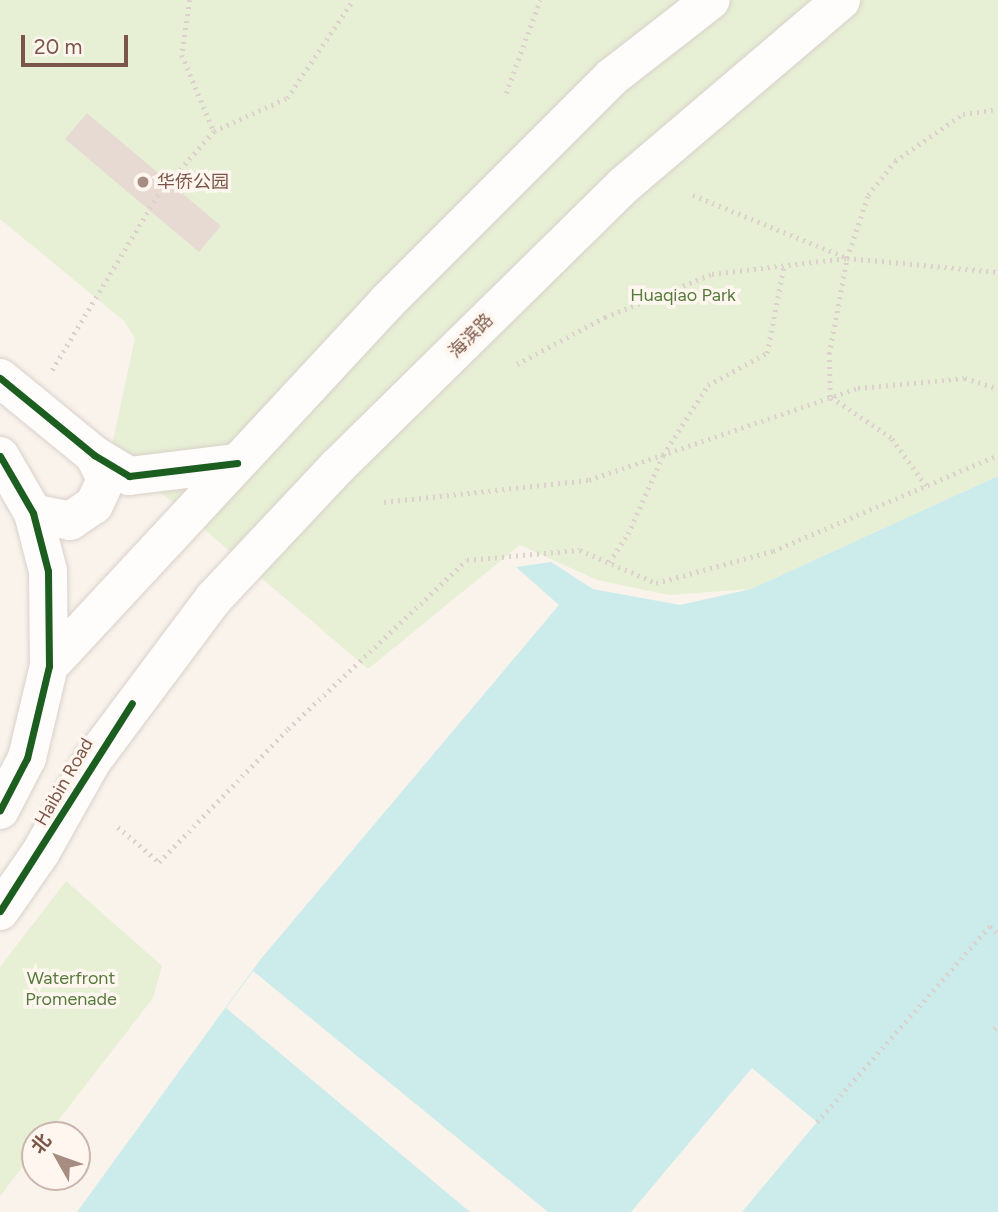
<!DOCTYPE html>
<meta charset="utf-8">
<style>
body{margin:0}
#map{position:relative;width:998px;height:1212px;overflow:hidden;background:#f9f3ec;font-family:Figtree,"Noto Sans SC",sans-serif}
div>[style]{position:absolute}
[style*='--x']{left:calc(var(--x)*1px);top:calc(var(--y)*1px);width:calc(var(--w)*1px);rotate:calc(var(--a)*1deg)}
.green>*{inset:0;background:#e7f0d5}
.water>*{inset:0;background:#ccebeb}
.pier>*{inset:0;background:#f9f3ec}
.building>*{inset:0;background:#e6dad3}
.path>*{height:4.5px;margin-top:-2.25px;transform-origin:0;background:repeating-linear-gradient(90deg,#dcd1cd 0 2px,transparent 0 7px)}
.roads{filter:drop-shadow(0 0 2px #dad0ca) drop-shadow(0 0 2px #dad0ca)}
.secondary>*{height:38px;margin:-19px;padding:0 19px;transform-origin:19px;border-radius:19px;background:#fefdfc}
.cycleway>*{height:7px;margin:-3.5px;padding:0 3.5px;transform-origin:3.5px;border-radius:3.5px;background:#1b5e20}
.dots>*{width:19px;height:19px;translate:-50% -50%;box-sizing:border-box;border:4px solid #fff7ef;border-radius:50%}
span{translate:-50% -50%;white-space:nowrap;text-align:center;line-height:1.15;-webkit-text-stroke:7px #fff7ef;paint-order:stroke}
.poi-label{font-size:18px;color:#7b5548}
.left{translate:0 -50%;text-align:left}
.park-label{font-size:18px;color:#557b3c}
.street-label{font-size:18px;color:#7b5548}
.north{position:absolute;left:21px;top:1121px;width:70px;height:70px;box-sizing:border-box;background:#fff7ef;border:2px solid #cab6ac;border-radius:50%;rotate:310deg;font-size:19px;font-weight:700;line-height:28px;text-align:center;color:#7b5548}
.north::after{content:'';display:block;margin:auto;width:24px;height:32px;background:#a78c81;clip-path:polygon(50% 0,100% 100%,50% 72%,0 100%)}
.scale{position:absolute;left:21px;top:35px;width:107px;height:32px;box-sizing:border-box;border:4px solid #7b5548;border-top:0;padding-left:9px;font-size:21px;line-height:24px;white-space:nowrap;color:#7b5548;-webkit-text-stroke:5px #fff7ef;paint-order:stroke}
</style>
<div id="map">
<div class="green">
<div style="clip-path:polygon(0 0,998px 0,998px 476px,751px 589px,669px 595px,597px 580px,520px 545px,368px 669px,111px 450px,135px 338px,124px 321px,0 219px)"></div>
<div style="clip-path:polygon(66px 881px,162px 966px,153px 998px,47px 1135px,35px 1135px,35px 1151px,0 1196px,0 967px)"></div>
</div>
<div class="water">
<div style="clip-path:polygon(998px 476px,998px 1212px,77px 1212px,260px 960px,559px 605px,516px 567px,551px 562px,593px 589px,680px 605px,751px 589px)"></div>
</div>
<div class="pier">
<div style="clip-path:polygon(253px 971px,548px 1212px,470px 1212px,226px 1008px)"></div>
<div style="clip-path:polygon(752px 1068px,817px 1122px,742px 1212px,631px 1212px)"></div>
</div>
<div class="building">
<div style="clip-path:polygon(87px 113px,221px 226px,199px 252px,65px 139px)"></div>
</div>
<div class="path">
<div style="--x:190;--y:0;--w:56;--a:98.3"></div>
<div style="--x:182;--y:55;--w:82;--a:67.2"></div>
<div style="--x:506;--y:93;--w:99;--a:-69.9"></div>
<div style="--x:693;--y:195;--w:166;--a:22.2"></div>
<div style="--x:847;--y:258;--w:152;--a:5.3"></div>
<div style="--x:517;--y:364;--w:100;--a:-28.1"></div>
<div style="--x:605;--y:317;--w:115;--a:-21.9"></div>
<div style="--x:712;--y:274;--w:136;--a:-6.8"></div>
<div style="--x:52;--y:370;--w:203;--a:-58.9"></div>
<div style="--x:157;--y:196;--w:86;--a:-48.8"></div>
<div style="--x:214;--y:131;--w:80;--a:-24.3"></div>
<div style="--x:287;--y:98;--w:118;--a:-56"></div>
<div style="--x:926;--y:486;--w:59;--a:-126.1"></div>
<div style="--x:891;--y:438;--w:73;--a:-146.1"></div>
<div style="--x:830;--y:397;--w:43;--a:-91.3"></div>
<div style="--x:829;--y:354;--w:98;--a:-79.4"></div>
<div style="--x:847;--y:258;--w:66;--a:-71.6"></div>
<div style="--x:868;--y:195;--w:43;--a:-51.5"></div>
<div style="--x:895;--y:161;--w:83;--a:-34.7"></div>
<div style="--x:963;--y:114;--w:35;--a:-8"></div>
<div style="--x:384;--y:502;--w:206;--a:-6.1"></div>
<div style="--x:589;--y:480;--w:284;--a:-18.9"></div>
<div style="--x:858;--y:388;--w:107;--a:-5.3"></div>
<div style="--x:965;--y:378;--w:35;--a:18"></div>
<div style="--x:609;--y:562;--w:34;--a:-56"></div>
<div style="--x:628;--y:534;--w:86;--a:-66.1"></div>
<div style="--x:663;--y:455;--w:83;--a:-57.3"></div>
<div style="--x:708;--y:385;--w:67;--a:-28.5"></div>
<div style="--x:767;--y:353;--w:90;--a:-79.1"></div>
<div style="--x:118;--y:827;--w:54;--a:40.5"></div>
<div style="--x:159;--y:862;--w:185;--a:-45.9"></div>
<div style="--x:288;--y:729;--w:246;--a:-43.4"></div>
<div style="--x:467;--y:560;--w:113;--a:-5.1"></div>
<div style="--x:580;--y:550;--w:83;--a:23.5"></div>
<div style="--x:656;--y:583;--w:121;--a:-15.3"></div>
<div style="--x:773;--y:551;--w:245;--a:-23.1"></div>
<div style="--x:994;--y:1029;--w:6;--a:-45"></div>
<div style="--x:817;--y:1122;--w:261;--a:-48.6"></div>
<div style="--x:990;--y:926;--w:12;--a:48"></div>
</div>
<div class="roads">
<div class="secondary">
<div style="--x:0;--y:378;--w:122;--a:39.3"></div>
<div style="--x:94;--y:455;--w:41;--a:31"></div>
<div style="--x:129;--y:476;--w:109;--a:-6.9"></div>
<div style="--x:0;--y:456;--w:66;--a:59.9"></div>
<div style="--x:33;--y:513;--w:60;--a:75.5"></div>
<div style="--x:48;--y:571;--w:95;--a:89.4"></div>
<div style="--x:33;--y:513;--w:38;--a:12"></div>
<div style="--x:70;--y:521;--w:29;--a:-34"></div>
<div style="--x:94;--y:505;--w:29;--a:-65"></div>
<div style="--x:106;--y:479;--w:27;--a:-117"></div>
<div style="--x:0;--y:810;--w:59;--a:-62.6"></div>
<div style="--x:27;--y:758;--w:95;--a:-76.6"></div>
<div style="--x:49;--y:666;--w:495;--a:-47.1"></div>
<div style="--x:386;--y:303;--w:320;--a:-45"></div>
<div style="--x:612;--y:77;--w:125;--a:-37.9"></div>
<div style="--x:0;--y:911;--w:72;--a:-55.2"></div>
<div style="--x:41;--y:852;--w:104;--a:-60.7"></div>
<div style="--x:92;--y:761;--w:204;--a:-53.2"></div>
<div style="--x:214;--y:598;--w:180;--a:-46.8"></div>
<div style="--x:337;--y:467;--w:402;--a:-44.5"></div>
<div style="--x:624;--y:185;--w:285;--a:-40.4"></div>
</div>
</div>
<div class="cycleway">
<div style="--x:0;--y:378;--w:122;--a:39.3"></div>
<div style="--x:94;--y:455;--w:41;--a:31"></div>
<div style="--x:129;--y:476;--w:109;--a:-6.9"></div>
<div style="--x:0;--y:456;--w:66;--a:59.9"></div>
<div style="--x:33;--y:513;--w:60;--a:75.5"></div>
<div style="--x:48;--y:571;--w:95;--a:89.4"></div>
<div style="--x:49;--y:666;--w:95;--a:103.4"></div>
<div style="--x:27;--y:758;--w:59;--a:117.4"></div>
<div style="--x:0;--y:911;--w:246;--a:-57.6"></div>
</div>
<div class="dots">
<div style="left:143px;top:182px;background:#a78c81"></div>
</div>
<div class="poi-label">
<span class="left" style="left:157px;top:182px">华侨公园</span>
</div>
<div class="park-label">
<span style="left:683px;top:295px">Huaqiao Park</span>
<span style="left:71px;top:989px">Waterfront<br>Promenade</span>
</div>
<div class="street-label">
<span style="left:471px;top:336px;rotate:-45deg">海滨路</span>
<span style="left:64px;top:782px;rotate:-60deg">Haibin Road</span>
</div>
<div class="north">北</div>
<div class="scale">20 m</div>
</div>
